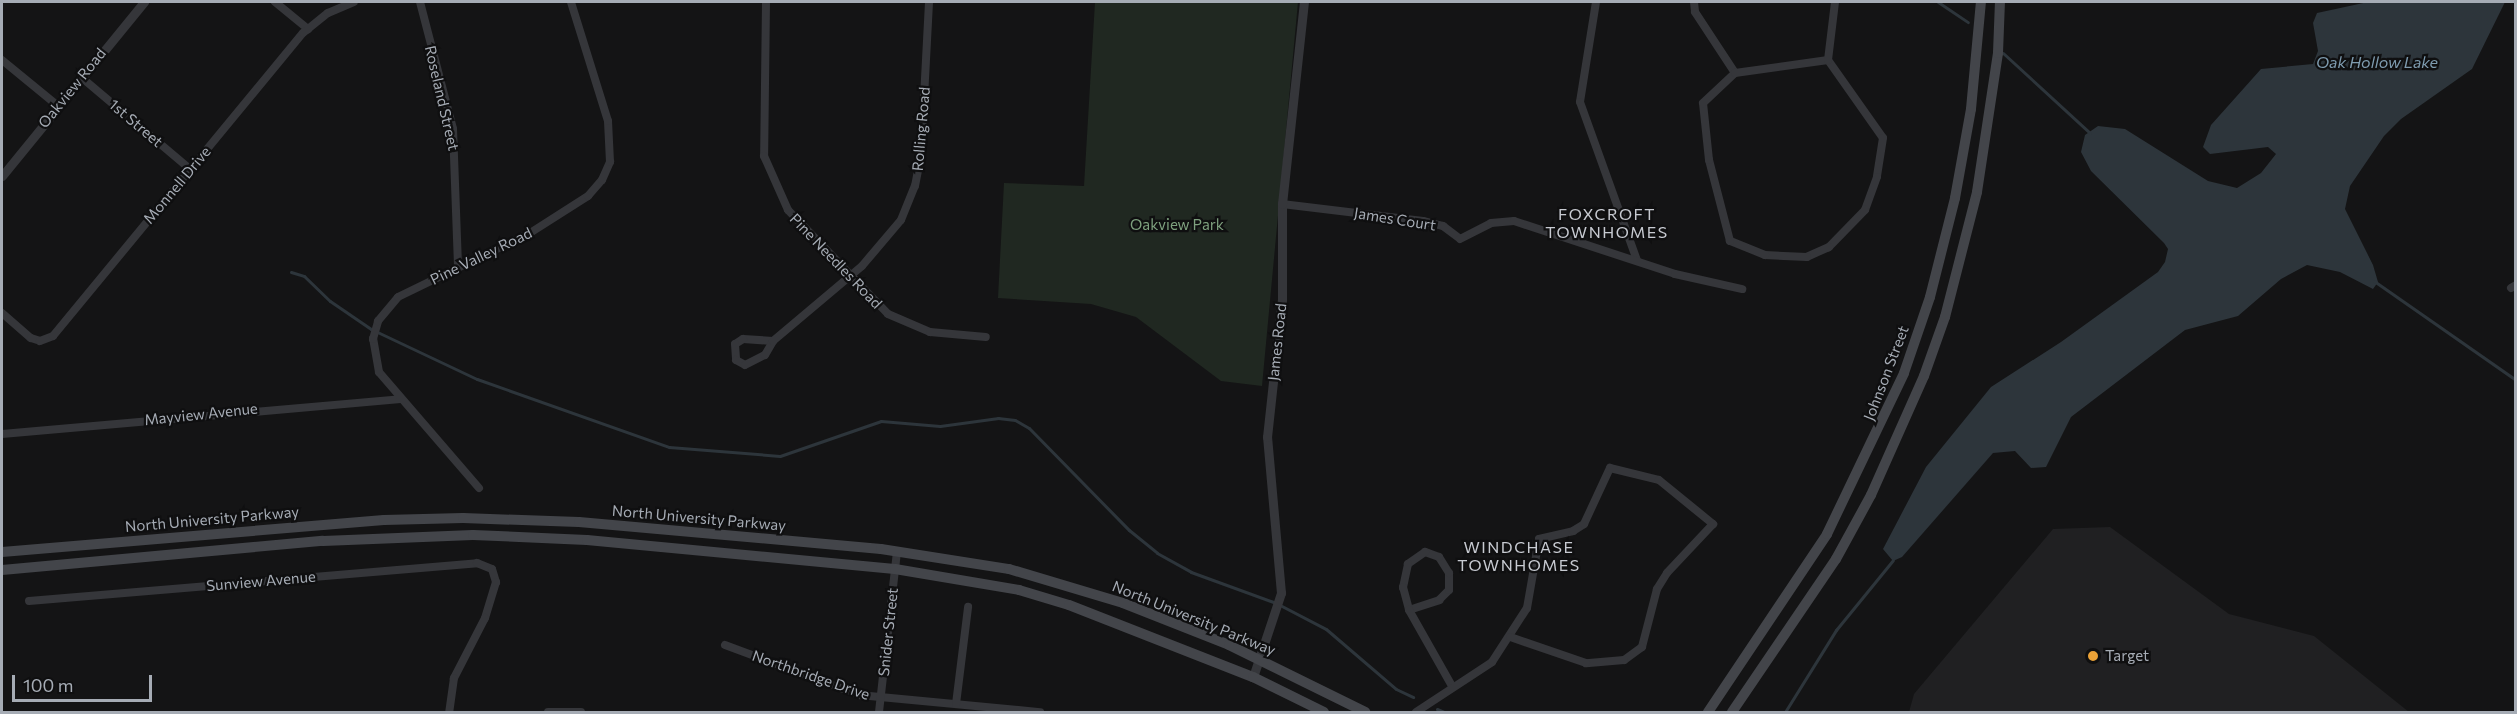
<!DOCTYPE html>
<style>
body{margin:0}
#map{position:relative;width:2517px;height:714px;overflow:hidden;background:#141415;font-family:Commissioner,sans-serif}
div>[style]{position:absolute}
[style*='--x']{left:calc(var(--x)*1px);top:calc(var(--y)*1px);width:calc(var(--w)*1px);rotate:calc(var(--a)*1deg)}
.built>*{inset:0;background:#202022}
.green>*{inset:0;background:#202821}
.water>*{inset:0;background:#2d353b}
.stream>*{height:3px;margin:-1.5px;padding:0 1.5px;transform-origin:1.5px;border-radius:1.5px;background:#2d353b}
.minor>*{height:8px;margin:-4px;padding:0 4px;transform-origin:4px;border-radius:4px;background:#35363a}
.tertiary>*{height:9px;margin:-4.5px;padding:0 4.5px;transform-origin:4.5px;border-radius:4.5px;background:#35363a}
.secondary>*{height:10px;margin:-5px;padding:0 5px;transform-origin:5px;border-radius:5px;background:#43454a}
.dots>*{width:16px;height:16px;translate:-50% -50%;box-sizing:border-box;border:3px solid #0f0f10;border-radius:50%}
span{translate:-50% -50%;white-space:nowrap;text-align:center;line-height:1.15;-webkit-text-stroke:4.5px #0f0f10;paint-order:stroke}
.street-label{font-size:15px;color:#a6acb5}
.park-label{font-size:15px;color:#7ea07e}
.poi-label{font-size:15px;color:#a6acb5}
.left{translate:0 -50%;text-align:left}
.water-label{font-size:16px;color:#7e9baf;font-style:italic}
.neighbourhood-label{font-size:16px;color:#c7cad1;letter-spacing:1.5px}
.frame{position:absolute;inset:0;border:3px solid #a6acb5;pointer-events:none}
.scale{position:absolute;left:12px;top:675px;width:140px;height:27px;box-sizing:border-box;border:3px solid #a6acb5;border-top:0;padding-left:8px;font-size:18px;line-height:21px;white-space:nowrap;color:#a6acb5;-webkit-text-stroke:4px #0f0f10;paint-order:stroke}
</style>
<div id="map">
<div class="built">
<div style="clip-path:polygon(2110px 527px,2229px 614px,2314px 636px,2409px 712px,1909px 712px,1914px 694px,2053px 529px)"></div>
</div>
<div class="green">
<div style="clip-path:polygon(1095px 2px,1298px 2px,1262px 386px,1221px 381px,1136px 317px,1091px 304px,998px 298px,1004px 183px,1084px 186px)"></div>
</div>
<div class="water">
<div style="clip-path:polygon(2368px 2px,2505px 2px,2472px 69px,2401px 119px,2384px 136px,2350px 186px,2345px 209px,2373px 265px,2378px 282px,2373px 289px,2340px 272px,2307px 265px,2281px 279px,2238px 316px,2185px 330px,2071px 417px,2046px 467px,2031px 468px,2015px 451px,1993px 453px,1902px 557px,1893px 561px,1883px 549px,1926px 467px,1991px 387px,2061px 342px,2158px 272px,2165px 262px,2168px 249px,2164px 243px,2091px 171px,2081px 152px,2085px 135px,2098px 126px,2125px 129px,2208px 181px,2237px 188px,2261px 173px,2276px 154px,2268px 147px,2210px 154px,2203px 147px,2211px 125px,2261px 69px,2313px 64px,2318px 51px,2313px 23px,2317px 13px)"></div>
</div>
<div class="stream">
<div style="--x:1938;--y:2;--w:36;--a:34"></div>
<div style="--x:2003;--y:53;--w:118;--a:42.6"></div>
<div style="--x:291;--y:272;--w:14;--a:17"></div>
<div style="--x:304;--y:276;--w:36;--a:44"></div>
<div style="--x:330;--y:301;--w:50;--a:34.3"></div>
<div style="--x:371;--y:329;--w:117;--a:25.3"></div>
<div style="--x:477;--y:379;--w:204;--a:19.5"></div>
<div style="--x:669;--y:447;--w:111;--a:4.6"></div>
<div style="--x:780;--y:456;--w:107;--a:-19.1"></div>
<div style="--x:881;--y:421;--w:59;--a:4.8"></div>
<div style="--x:940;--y:426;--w:59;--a:-7.9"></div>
<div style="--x:998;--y:418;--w:17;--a:7"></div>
<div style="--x:1015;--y:420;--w:16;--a:30"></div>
<div style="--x:1029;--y:428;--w:143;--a:45.6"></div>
<div style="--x:1129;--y:530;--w:36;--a:39"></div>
<div style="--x:1157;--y:553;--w:39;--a:29"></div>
<div style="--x:1191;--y:572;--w:90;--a:20"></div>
<div style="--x:1276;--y:603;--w:56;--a:27.5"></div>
<div style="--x:1326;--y:629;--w:92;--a:40.6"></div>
<div style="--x:1396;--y:689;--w:19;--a:25"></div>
<div style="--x:2374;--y:281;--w:173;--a:34.9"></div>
<div style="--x:1437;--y:709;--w:8;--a:23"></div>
<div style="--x:1785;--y:712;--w:97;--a:-58.1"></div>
<div style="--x:1836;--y:630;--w:90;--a:-50.8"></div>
</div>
<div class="minor">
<div style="--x:275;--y:2;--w:43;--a:39.3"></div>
<div style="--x:420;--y:2;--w:131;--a:75.4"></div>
<div style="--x:453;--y:129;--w:137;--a:87.9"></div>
<div style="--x:766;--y:2;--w:154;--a:90.7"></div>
<div style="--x:764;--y:156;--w:59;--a:66"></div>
<div style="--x:788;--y:210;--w:144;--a:46.1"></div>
<div style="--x:888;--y:314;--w:46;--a:23.2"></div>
<div style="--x:930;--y:332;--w:56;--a:5.1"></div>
<div style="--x:1596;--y:2;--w:101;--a:99.1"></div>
<div style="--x:1580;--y:102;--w:168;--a:70.2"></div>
<div style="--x:1694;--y:2;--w:10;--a:84"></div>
<div style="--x:1695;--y:12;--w:73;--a:56.7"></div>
<div style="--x:2;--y:60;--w:72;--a:39.4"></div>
<div style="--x:1828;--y:60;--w:95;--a:54.8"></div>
<div style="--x:1883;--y:138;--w:39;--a:99"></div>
<div style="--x:1877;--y:177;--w:35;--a:110"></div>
<div style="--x:1865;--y:210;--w:52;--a:134.2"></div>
<div style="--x:1829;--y:247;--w:24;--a:156"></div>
<div style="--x:1807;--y:257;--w:42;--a:-177.3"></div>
<div style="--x:1765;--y:255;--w:38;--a:-158"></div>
<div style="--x:1730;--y:241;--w:84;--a:-104.5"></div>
<div style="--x:1709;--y:160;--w:57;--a:-96"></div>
<div style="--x:1703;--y:103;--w:44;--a:-43.2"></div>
<div style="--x:1735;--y:73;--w:94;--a:-8"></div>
<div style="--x:1828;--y:60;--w:58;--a:-83.1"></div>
<div style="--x:81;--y:77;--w:143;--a:40.2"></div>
<div style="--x:1282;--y:204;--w:142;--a:6.9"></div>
<div style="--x:1423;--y:221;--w:21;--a:14"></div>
<div style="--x:1443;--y:226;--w:21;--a:37"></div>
<div style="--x:1460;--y:239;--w:35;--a:-27"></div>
<div style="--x:1491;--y:223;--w:23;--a:-5"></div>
<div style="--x:1514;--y:221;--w:169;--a:18.2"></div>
<div style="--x:1675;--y:274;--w:69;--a:12.6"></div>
<div style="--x:2511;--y:288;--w:6;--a:-31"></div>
<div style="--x:2;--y:313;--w:38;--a:41"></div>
<div style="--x:31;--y:338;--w:9;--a:18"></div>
<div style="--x:40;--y:341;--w:14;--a:-21"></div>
<div style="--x:53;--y:336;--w:393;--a:-50.5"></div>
<div style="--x:303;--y:33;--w:32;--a:-39"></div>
<div style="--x:328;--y:13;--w:28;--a:-23"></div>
<div style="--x:773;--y:341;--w:30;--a:-176"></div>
<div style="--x:743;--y:339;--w:9;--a:148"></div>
<div style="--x:735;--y:344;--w:16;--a:86"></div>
<div style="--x:736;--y:360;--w:10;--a:29"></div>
<div style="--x:745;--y:365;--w:22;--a:-27"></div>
<div style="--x:765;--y:355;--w:16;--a:-60"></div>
<div style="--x:773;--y:341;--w:116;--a:-40.1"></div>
<div style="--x:862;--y:266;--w:60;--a:-49.7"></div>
<div style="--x:901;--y:220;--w:37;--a:-68"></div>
<div style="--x:915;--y:186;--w:32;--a:-79"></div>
<div style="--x:921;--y:155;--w:153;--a:-87"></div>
<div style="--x:2;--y:434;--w:400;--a:-5"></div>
<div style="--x:479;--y:488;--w:153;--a:-130.8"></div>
<div style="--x:379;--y:372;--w:34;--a:-100"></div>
<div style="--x:373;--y:339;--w:19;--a:-74"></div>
<div style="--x:378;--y:321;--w:31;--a:-50"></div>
<div style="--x:398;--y:297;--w:147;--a:-25.9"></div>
<div style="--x:530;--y:233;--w:69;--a:-32.5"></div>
<div style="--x:588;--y:196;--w:21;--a:-49"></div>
<div style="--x:602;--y:180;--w:20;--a:-66"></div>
<div style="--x:610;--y:162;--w:41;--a:-92.8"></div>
<div style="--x:608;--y:121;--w:125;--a:-107.3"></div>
<div style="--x:29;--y:601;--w:450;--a:-4.8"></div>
<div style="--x:477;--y:563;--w:16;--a:22"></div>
<div style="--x:492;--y:569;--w:14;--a:73"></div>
<div style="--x:496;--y:582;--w:38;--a:107"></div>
<div style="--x:485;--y:618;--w:68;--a:117.3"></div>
<div style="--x:454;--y:678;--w:34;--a:98"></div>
<div style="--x:1409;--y:610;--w:32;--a:-18"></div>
<div style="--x:1439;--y:600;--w:14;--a:-45"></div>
<div style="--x:1449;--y:590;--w:17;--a:-90"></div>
<div style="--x:1449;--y:573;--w:19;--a:-122"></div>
<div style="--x:1439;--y:557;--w:15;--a:-160"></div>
<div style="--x:1425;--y:552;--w:21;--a:145"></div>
<div style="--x:1408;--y:564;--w:24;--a:102"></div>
<div style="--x:1403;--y:587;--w:24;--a:75"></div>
<div style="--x:1409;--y:610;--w:87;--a:60.5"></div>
<div style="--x:725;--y:645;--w:143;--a:20.5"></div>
<div style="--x:859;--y:695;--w:182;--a:5.4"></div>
<div style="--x:956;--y:704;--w:98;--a:-82.9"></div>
<div style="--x:548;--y:712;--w:33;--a:0"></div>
<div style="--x:879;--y:712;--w:162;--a:-83.6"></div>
<div style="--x:1416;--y:712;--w:91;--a:-33.3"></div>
<div style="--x:1492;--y:662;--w:64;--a:-57.1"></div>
<div style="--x:1527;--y:608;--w:70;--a:-80.1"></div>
<div style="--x:1539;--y:539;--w:35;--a:-13"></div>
<div style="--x:1573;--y:531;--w:13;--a:-32"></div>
<div style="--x:1584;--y:524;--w:62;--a:-65.1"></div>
<div style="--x:1610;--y:468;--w:50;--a:13.8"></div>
<div style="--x:1659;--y:480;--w:70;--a:39.2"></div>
<div style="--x:1713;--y:524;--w:67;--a:133.2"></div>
<div style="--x:1667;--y:573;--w:19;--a:122"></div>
<div style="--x:1657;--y:589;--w:60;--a:104.5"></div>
<div style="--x:1642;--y:647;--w:22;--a:144"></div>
<div style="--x:1624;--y:660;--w:38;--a:175"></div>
<div style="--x:1586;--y:663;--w:80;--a:-161.1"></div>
</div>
<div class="tertiary">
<div style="--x:2;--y:176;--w:225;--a:-50.8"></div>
<div style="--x:1253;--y:677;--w:89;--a:-71.6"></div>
<div style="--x:1281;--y:593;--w:157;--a:-95.1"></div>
<div style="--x:1267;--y:437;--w:138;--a:-83.8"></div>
<div style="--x:1282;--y:300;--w:96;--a:-90"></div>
<div style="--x:1282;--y:204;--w:203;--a:-83.8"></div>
</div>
<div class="secondary">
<div style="--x:2;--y:552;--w:383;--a:-4.8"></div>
<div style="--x:384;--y:520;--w:79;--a:-1.5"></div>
<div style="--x:463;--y:518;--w:116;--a:2"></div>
<div style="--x:579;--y:522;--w:303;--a:5.1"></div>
<div style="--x:881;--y:549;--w:130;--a:8.9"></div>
<div style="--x:1009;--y:569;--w:119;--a:16.6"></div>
<div style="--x:1123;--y:603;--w:114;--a:21.6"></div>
<div style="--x:1229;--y:645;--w:152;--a:26.2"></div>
<div style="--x:2;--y:570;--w:322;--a:-5.2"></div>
<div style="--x:323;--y:541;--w:150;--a:-2.3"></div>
<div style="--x:473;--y:535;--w:114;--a:2.5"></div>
<div style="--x:587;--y:540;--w:309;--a:5.4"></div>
<div style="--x:895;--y:569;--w:126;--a:9.6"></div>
<div style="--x:1019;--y:590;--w:52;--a:16.7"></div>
<div style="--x:1069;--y:605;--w:198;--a:21.4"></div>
<div style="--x:1253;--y:677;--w:79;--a:26.2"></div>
<div style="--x:1708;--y:712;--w:214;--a:-56.2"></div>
<div style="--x:1827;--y:534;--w:178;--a:-64.4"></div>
<div style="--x:1904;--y:373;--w:80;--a:-71.1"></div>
<div style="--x:1930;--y:297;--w:102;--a:-75.8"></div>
<div style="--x:1955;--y:198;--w:90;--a:-79.8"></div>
<div style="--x:1971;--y:109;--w:107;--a:-84.7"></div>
<div style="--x:1732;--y:712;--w:185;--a:-55.8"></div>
<div style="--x:1836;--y:559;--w:73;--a:-61.3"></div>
<div style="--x:1871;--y:495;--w:130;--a:-66"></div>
<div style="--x:1924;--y:376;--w:63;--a:-70.4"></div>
<div style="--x:1945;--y:317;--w:129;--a:-75.6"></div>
<div style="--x:1977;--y:192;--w:141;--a:-81.4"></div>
<div style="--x:1998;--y:53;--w:51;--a:-87.8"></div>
</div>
<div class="dots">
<div style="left:2093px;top:656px;background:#eba237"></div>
</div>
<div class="street-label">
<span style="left:72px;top:88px;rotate:-51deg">Oakview Road</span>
<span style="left:442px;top:98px;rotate:77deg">Roseland Street</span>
<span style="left:136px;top:123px;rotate:40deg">1st Street</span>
<span style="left:921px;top:129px;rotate:-85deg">Rolling Road</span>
<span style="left:177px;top:185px;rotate:-50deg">Monnell Drive</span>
<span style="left:1395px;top:219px;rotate:9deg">James Court</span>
<span style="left:481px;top:256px;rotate:-26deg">Pine Valley Road</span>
<span style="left:836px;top:261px;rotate:46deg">Pine Needles Road</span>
<span style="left:1277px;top:342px;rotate:-84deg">James Road</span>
<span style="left:1886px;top:373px;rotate:-69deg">Johnson Street</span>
<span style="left:201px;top:414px;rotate:-6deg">Mayview Avenue</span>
<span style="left:699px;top:518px;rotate:5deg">North University Parkway</span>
<span style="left:212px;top:519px;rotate:-5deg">North University Parkway</span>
<span style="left:261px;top:581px;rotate:-5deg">Sunview Avenue</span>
<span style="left:1194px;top:618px;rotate:22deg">North University Parkway</span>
<span style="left:888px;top:632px;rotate:-84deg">Snider Street</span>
<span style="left:811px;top:675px;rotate:19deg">Northbridge Drive</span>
</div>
<div class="park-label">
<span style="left:1177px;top:225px">Oakview Park</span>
</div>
<div class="poi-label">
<span class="left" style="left:2105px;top:656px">Target</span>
</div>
<div class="water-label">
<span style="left:2377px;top:62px">Oak Hollow Lake</span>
</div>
<div class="neighbourhood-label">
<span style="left:1607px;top:223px">FOXCROFT<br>TOWNHOMES</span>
<span style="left:1519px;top:556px">WINDCHASE<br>TOWNHOMES</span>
</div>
<div class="frame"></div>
<div class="scale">100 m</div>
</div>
